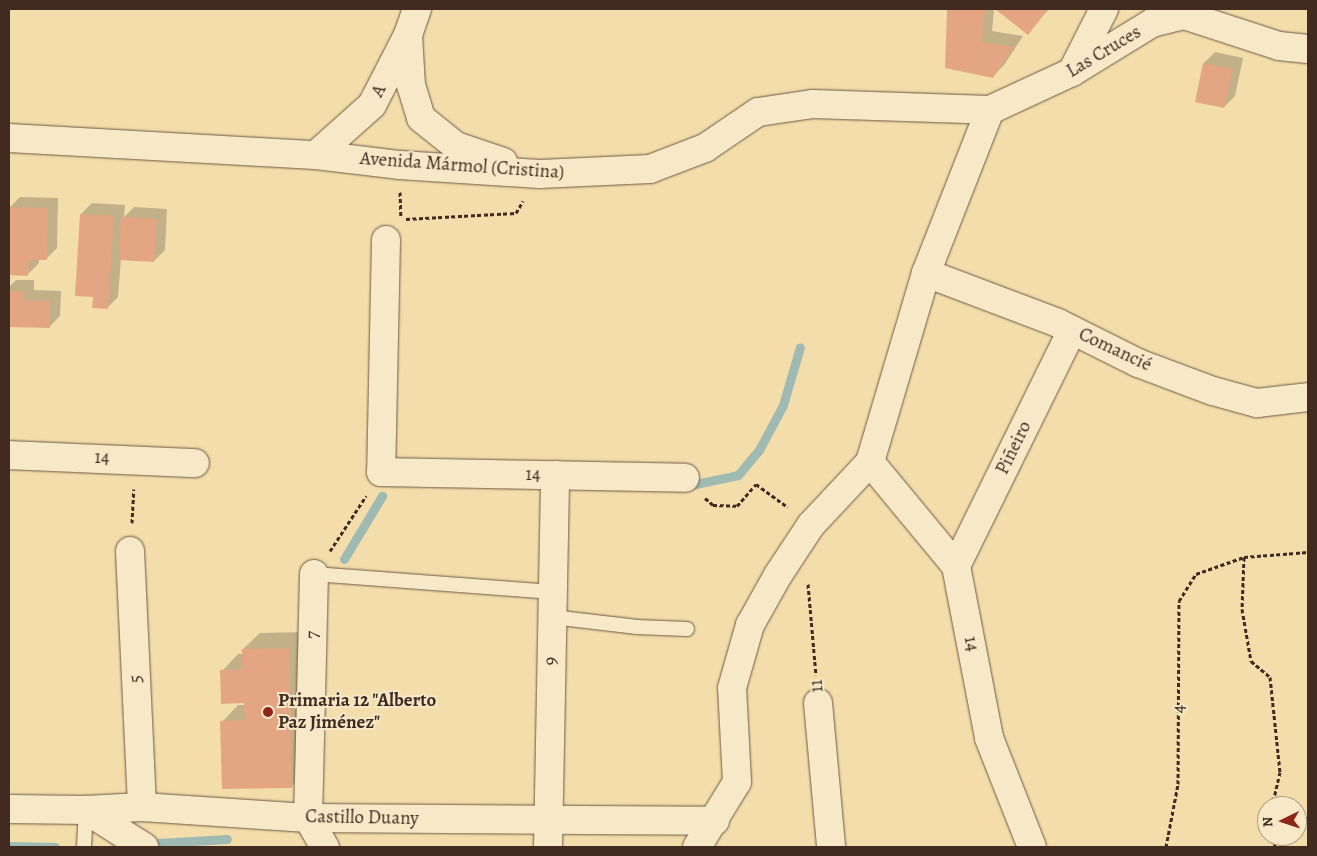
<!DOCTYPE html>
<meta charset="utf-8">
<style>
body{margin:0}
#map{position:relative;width:1317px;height:856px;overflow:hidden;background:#f3ddab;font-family:Alegreya,serif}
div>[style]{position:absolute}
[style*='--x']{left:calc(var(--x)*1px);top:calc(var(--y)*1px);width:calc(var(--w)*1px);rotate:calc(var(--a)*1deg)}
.shadow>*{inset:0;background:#0003}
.stream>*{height:9px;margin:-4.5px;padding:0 4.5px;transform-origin:4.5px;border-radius:4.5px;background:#9fbab3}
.building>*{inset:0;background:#e4a582}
.path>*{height:3px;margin-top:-1.5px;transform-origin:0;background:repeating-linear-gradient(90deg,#412b21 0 4px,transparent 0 6.5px)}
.roads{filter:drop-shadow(0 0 1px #6e5844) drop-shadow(0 0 1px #6e5844)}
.service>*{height:14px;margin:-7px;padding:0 7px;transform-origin:7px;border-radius:7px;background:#f7e9c8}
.minor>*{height:28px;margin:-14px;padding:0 14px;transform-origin:14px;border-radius:14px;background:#f7e9c8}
.secondary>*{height:28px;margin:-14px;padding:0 14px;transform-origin:14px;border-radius:14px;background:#f7e9c8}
.dots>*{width:14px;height:14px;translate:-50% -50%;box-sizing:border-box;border:2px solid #f7e9c8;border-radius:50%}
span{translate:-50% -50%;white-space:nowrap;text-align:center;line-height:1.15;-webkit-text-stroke:4px #f7e9c8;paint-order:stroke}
.street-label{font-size:19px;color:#412b21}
.poi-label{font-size:19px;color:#412b21;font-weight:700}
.left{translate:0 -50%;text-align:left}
.frame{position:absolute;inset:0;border:10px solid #412b21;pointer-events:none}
.north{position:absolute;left:1257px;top:796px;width:50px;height:50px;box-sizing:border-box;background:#f7e9c8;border:1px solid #ae9d85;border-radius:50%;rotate:266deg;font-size:14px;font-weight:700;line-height:20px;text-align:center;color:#412b21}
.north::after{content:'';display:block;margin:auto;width:18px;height:22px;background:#8f2418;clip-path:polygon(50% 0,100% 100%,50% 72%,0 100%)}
</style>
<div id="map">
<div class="shadow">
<div style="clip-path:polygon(949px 9px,994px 9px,992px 31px,1023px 36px,1004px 65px,993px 76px,946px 67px)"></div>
<div style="clip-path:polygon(997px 9px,1049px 9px,1028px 33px)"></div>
<div style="clip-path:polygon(1215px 52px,1243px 58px,1235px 96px,1224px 107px,1204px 63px)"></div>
<div style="clip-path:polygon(20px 197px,58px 198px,57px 248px,46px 259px,39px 259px,39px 263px,28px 274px,9px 274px,9px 208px)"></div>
<div style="clip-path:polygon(92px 203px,125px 205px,124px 217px,134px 207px,167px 209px,165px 250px,154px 261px,121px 259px,118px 297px,107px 308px,94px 296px,81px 214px)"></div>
<div style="clip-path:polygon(16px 280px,34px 280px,34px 290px,61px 291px,60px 316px,49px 327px,9px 326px,9px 287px)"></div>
<div style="clip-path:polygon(305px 632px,308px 770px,292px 786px,222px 722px,238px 705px,246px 705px,222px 671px,238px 654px,243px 654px,243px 649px,260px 633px)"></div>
</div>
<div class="stream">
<div style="--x:686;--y:486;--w:53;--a:-11.9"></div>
<div style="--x:738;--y:475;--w:33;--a:-50"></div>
<div style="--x:759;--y:450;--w:51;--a:-61.9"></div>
<div style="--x:783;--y:405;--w:60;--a:-73.7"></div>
<div style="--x:344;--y:559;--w:74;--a:-58.9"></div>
<div style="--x:157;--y:843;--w:70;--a:-3.3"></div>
<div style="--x:9;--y:846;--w:46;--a:1.2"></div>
</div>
<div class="building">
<div style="clip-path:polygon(947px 9px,985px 9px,982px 42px,1013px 47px,993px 78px,945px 68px)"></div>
<div style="clip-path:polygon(995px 9px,1048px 9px,1028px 35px)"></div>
<div style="clip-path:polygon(1203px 63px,1233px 69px,1224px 108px,1195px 102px)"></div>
<div style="clip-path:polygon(9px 207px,48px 208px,47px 260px,29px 260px,28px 276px,9px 275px)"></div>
<div style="clip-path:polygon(80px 214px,114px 216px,108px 309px,92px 308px,93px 297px,75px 296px)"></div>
<div style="clip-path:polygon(121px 217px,157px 219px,154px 262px,119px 260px)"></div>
<div style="clip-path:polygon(9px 291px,24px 291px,23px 301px,50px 301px,50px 328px,9px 327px)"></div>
<div style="clip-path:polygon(289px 648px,292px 788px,222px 789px,220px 721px,245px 720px,244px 703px,221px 704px,220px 670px,242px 670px,242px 649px)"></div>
</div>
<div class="path">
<div style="--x:400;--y:192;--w:24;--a:88"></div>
<div style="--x:406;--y:219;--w:110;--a:-3.1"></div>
<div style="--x:516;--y:213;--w:14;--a:-60"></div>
<div style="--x:705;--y:498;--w:11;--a:41"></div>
<div style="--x:713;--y:505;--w:24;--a:2"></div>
<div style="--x:737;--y:506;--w:29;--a:-49"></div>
<div style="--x:756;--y:484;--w:39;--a:36"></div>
<div style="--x:132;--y:523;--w:34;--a:-87"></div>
<div style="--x:330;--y:551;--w:66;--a:-56.8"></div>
<div style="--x:1244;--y:557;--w:52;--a:92.2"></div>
<div style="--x:1242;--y:609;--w:53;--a:80.2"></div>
<div style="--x:1251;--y:661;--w:25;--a:40"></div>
<div style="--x:1270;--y:677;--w:96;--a:84"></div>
<div style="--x:1280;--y:772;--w:35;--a:103"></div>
<div style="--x:808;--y:584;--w:91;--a:85"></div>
<div style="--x:1297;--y:818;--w:11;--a:0"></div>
<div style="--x:1274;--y:836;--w:11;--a:85"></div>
<div style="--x:1166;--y:847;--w:64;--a:-79.2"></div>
<div style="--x:1178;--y:784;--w:183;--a:-89.7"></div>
<div style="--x:1179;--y:601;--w:32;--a:-58"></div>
<div style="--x:1196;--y:574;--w:51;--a:-19.5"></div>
<div style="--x:1244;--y:557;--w:64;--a:-4.5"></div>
</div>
<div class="roads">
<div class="service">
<div style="--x:314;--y:574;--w:239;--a:4.3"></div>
<div style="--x:552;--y:617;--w:86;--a:6.7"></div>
<div style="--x:637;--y:627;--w:50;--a:2.3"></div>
<div style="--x:84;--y:847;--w:37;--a:-87"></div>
</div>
<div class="minor">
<div style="--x:386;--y:240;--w:232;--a:91.2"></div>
<div style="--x:381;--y:472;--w:304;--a:1.1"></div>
<div style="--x:926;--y:273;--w:141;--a:20.7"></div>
<div style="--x:1058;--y:323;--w:89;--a:26.6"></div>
<div style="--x:1138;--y:363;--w:80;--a:20.5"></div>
<div style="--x:1213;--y:391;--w:46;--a:15.3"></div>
<div style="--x:1257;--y:403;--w:51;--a:-6.7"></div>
<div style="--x:9;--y:455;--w:186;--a:2.5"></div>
<div style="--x:870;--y:462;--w:135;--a:50.4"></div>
<div style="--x:956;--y:566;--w:175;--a:79.1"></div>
<div style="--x:989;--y:738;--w:117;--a:68.5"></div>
<div style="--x:130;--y:551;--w:256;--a:87.3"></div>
<div style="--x:956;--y:566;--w:263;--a:-63.8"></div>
<div style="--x:314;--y:574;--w:244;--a:91.4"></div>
<div style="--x:308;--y:818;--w:34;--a:60"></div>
<div style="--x:818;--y:703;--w:145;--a:84.8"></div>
<div style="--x:9;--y:809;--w:77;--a:0.7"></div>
<div style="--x:86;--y:810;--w:56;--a:-3.1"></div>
<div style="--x:142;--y:807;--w:166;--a:3.8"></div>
<div style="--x:308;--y:818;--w:407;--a:0.4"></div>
<div style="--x:86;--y:810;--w:69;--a:32.5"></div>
<div style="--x:548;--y:847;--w:372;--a:-88.9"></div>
<div style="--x:697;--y:847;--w:76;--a:-58.4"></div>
<div style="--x:737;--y:782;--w:94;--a:-93"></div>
<div style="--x:732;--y:688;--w:66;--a:-74.1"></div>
<div style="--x:750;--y:625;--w:57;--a:-60.8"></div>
<div style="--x:778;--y:575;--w:60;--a:-56.6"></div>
<div style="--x:811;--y:525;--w:86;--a:-46.9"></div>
<div style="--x:870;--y:462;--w:197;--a:-73.5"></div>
<div style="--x:926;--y:273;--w:175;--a:-68.6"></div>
</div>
<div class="secondary">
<div style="--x:408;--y:35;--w:50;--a:86.6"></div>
<div style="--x:411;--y:85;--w:34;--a:73"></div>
<div style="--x:421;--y:118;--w:45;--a:38.7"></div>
<div style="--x:456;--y:146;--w:50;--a:18.8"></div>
<div style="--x:1072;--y:72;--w:71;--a:-63.1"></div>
<div style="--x:9;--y:138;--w:307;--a:3.2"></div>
<div style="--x:316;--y:155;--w:85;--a:6.8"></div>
<div style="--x:400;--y:165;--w:140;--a:3.7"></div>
<div style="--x:540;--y:174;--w:110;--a:-2.6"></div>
<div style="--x:650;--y:169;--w:59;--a:-20.9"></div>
<div style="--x:705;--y:148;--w:64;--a:-34.2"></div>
<div style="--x:758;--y:112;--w:56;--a:-8.3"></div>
<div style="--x:813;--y:104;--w:177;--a:1.9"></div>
<div style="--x:990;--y:110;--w:90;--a:-24.9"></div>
<div style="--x:1072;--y:72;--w:94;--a:-31.5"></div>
<div style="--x:1152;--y:23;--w:33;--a:-14"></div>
<div style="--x:1184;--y:15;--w:100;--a:18.1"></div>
<div style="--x:1279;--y:46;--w:29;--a:6"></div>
<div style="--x:316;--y:155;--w:75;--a:-41.8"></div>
<div style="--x:372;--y:105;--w:79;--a:-62.8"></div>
<div style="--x:408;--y:35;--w:28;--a:-71"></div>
</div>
</div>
<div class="dots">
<div style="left:268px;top:712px;background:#8f2418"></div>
</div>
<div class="street-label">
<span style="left:1104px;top:52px;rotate:-31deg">Las Cruces</span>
<span style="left:379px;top:91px;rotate:-63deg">A</span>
<span style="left:462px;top:166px;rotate:4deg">Avenida Mármol (Cristina)</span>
<span style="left:1115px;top:350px;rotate:25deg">Comancié</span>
<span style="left:1014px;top:448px;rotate:-64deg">Piñeiro</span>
<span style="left:102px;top:458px;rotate:2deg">14</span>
<span style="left:533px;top:475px;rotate:1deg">14</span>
<span style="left:313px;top:635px;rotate:-89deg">7</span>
<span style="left:971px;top:644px;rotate:79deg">14</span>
<span style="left:551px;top:661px;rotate:-89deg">9</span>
<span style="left:136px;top:679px;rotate:-93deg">5</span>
<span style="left:817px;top:686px;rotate:-95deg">11</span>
<span style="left:1179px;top:709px;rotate:-89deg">4</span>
<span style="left:362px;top:818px;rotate:1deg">Castillo Duany</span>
</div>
<div class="poi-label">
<span class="left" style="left:278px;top:712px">Primaria 12 "Alberto<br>Paz Jiménez"</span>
</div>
<div class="frame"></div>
<div class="north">N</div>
</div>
